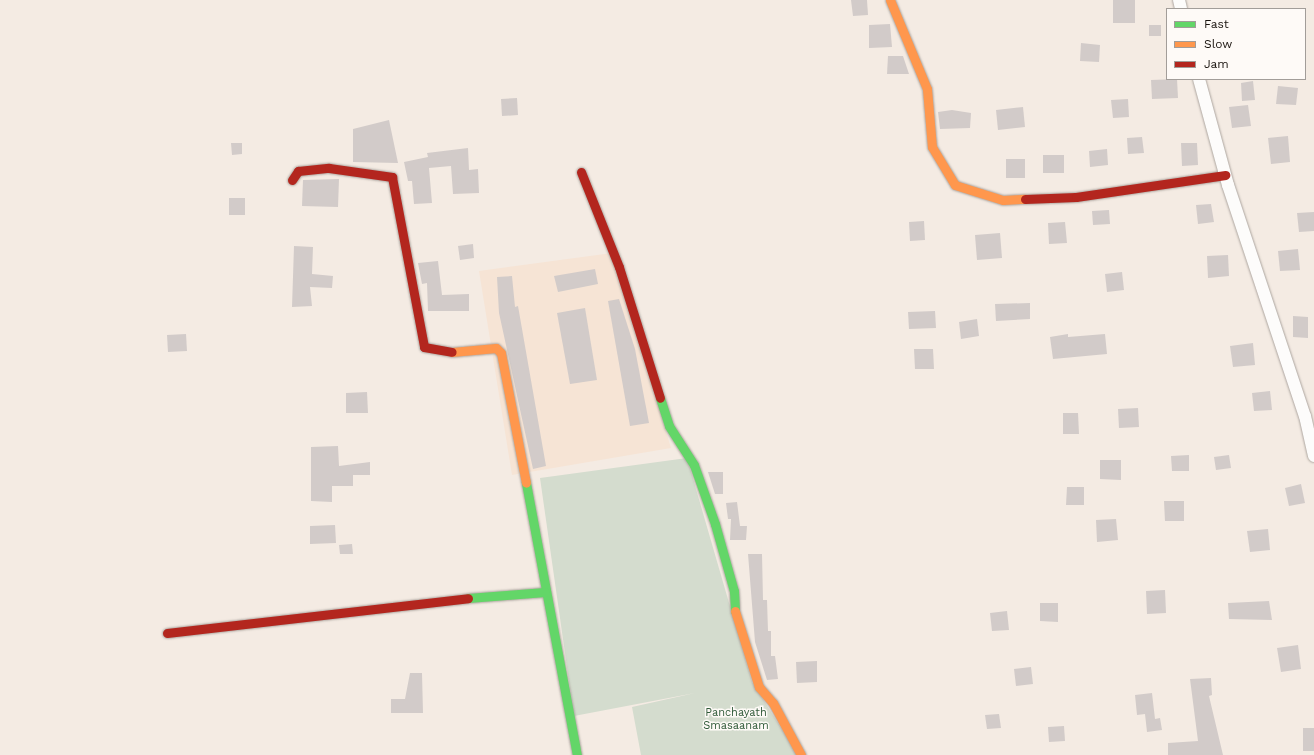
<!DOCTYPE html>
<style>
body{margin:0}
#map{position:relative;width:1314px;height:755px;overflow:hidden;background:#f4ebe3;font-family:"Work Sans",sans-serif}
div>[style]{position:absolute}
[style*='--x']{left:calc(var(--x)*1px);top:calc(var(--y)*1px);width:calc(var(--w)*1px);rotate:calc(var(--a)*1deg)}
.built>*{inset:0;background:#f6e4d5}
.green>*{inset:0;background:#d4dcce}
.building>*{inset:0;background:#d2cbc9}
.roads{filter:drop-shadow(0 0 1px #ada6a0) drop-shadow(0 0 1px #ada6a0)}
.street>*{height:12px;margin:-6px;padding:0 6px;transform-origin:6px;border-radius:6px;background:#fdfcfb}
.fast>*{height:9px;margin:-4.5px;padding:0 4.5px;transform-origin:4.5px;border-radius:4.5px;background:#63d668}
.slow>*{height:9px;margin:-4.5px;padding:0 4.5px;transform-origin:4.5px;border-radius:4.5px;background:#ff974d}
.jam>*{height:9px;margin:-4.5px;padding:0 4.5px;transform-origin:4.5px;border-radius:4.5px;background:#b3261e}
span{translate:-50% -50%;white-space:nowrap;text-align:center;line-height:1.15;-webkit-text-stroke:3px #fefaf7;paint-order:stroke}
.park-label{font-size:11px;color:#305a39}
.legend{position:absolute;left:1166px;top:8px;width:140px;height:72px;box-sizing:border-box;background:#fefaf7;border:1px solid #a29d99;margin:0;padding:5px 7px;list-style:none;font-size:12px;color:#18120d}
.legend li{display:flex;align-items:center;gap:8px;height:20px}
.legend b{width:20px;border:1px solid #a29d99}
</style>
<div id="map">
<div class="built">
<div style="clip-path:polygon(612px 253px,671px 448px,512px 475px,479px 271px)"></div>
</div>
<div class="green">
<div style="clip-path:polygon(687px 458px,752px 682px,798px 755px,641px 755px,632px 707px,695px 693px,574px 716px,540px 478px)"></div>
</div>
<div class="building">
<div style="clip-path:polygon(851px 0,867px 0,868px 15px,853px 16px)"></div>
<div style="clip-path:polygon(1113px 0,1135px 0,1135px 23px,1113px 23px)"></div>
<div style="clip-path:polygon(890px 24px,892px 47px,869px 48px,869px 25px)"></div>
<div style="clip-path:polygon(1149px 25px,1161px 25px,1161px 36px,1149px 36px)"></div>
<div style="clip-path:polygon(1081px 43px,1100px 45px,1099px 62px,1080px 61px)"></div>
<div style="clip-path:polygon(888px 56px,903px 56px,909px 74px,887px 74px)"></div>
<div style="clip-path:polygon(1177px 79px,1178px 98px,1152px 99px,1151px 80px)"></div>
<div style="clip-path:polygon(1253px 81px,1255px 100px,1242px 101px,1241px 83px)"></div>
<div style="clip-path:polygon(1278px 86px,1298px 88px,1296px 105px,1276px 104px)"></div>
<div style="clip-path:polygon(517px 98px,518px 115px,502px 116px,501px 99px)"></div>
<div style="clip-path:polygon(1128px 99px,1129px 117px,1113px 118px,1111px 100px)"></div>
<div style="clip-path:polygon(1248px 105px,1251px 126px,1232px 128px,1229px 107px)"></div>
<div style="clip-path:polygon(1023px 107px,1025px 127px,998px 130px,996px 110px)"></div>
<div style="clip-path:polygon(952px 110px,971px 113px,970px 128px,940px 129px,938px 112px)"></div>
<div style="clip-path:polygon(389px 120px,398px 163px,353px 162px,353px 129px)"></div>
<div style="clip-path:polygon(1288px 136px,1290px 162px,1271px 164px,1268px 138px)"></div>
<div style="clip-path:polygon(1142px 137px,1144px 153px,1128px 154px,1127px 138px)"></div>
<div style="clip-path:polygon(231px 143px,242px 143px,242px 154px,232px 155px)"></div>
<div style="clip-path:polygon(1181px 143px,1197px 143px,1198px 165px,1182px 166px)"></div>
<div style="clip-path:polygon(468px 148px,469px 170px,478px 169px,479px 193px,453px 194px,451px 166px,429px 168px,432px 203px,414px 204px,412px 181px,408px 181px,404px 162px,428px 157px,427px 153px)"></div>
<div style="clip-path:polygon(1107px 149px,1108px 165px,1090px 167px,1089px 151px)"></div>
<div style="clip-path:polygon(1043px 155px,1064px 155px,1064px 173px,1043px 173px)"></div>
<div style="clip-path:polygon(1006px 159px,1025px 159px,1025px 178px,1006px 178px)"></div>
<div style="clip-path:polygon(339px 179px,338px 207px,302px 206px,303px 180px)"></div>
<div style="clip-path:polygon(229px 198px,245px 198px,245px 215px,229px 215px)"></div>
<div style="clip-path:polygon(1211px 204px,1214px 222px,1198px 224px,1196px 205px)"></div>
<div style="clip-path:polygon(1109px 210px,1110px 224px,1093px 225px,1092px 211px)"></div>
<div style="clip-path:polygon(1314px 212px,1314px 231px,1299px 232px,1297px 213px)"></div>
<div style="clip-path:polygon(924px 221px,925px 240px,910px 241px,909px 222px)"></div>
<div style="clip-path:polygon(1065px 222px,1067px 243px,1049px 244px,1048px 223px)"></div>
<div style="clip-path:polygon(1000px 233px,1002px 258px,977px 260px,975px 235px)"></div>
<div style="clip-path:polygon(473px 244px,474px 258px,460px 260px,458px 246px)"></div>
<div style="clip-path:polygon(294px 246px,313px 247px,312px 274px,333px 276px,332px 288px,310px 287px,312px 306px,292px 307px)"></div>
<div style="clip-path:polygon(1298px 249px,1300px 270px,1280px 271px,1278px 251px)"></div>
<div style="clip-path:polygon(1228px 255px,1229px 276px,1208px 278px,1207px 256px)"></div>
<div style="clip-path:polygon(438px 261px,442px 295px,469px 294px,469px 311px,428px 311px,427px 283px,422px 284px,418px 263px)"></div>
<div style="clip-path:polygon(595px 269px,598px 284px,558px 292px,554px 276px)"></div>
<div style="clip-path:polygon(1122px 272px,1124px 290px,1107px 292px,1105px 274px)"></div>
<div style="clip-path:polygon(512px 276px,515px 307px,518px 306px,546px 466px,533px 469px,499px 313px,497px 277px)"></div>
<div style="clip-path:polygon(619px 299px,635px 349px,649px 423px,630px 426px,608px 301px)"></div>
<div style="clip-path:polygon(1030px 303px,1030px 319px,996px 321px,995px 304px)"></div>
<div style="clip-path:polygon(585px 308px,597px 380px,570px 384px,557px 313px)"></div>
<div style="clip-path:polygon(935px 311px,936px 328px,909px 329px,908px 312px)"></div>
<div style="clip-path:polygon(1293px 316px,1308px 317px,1308px 338px,1293px 337px)"></div>
<div style="clip-path:polygon(977px 319px,979px 336px,961px 339px,959px 322px)"></div>
<div style="clip-path:polygon(186px 334px,187px 351px,168px 352px,167px 335px)"></div>
<div style="clip-path:polygon(1068px 334px,1068px 337px,1105px 334px,1107px 354px,1053px 359px,1050px 337px)"></div>
<div style="clip-path:polygon(1253px 343px,1255px 365px,1233px 367px,1230px 346px)"></div>
<div style="clip-path:polygon(914px 349px,933px 349px,934px 369px,915px 369px)"></div>
<div style="clip-path:polygon(1270px 391px,1272px 410px,1254px 411px,1252px 393px)"></div>
<div style="clip-path:polygon(367px 392px,368px 413px,346px 413px,346px 393px)"></div>
<div style="clip-path:polygon(1138px 408px,1139px 427px,1119px 428px,1118px 409px)"></div>
<div style="clip-path:polygon(1063px 413px,1078px 413px,1079px 434px,1063px 434px)"></div>
<div style="clip-path:polygon(338px 446px,339px 466px,370px 462px,370px 475px,353px 475px,353px 486px,332px 486px,332px 502px,311px 501px,311px 447px)"></div>
<div style="clip-path:polygon(1189px 455px,1189px 471px,1172px 471px,1171px 456px)"></div>
<div style="clip-path:polygon(1229px 455px,1231px 468px,1216px 470px,1214px 457px)"></div>
<div style="clip-path:polygon(1100px 460px,1121px 460px,1121px 480px,1100px 479px)"></div>
<div style="clip-path:polygon(708px 472px,723px 472px,723px 494px,715px 494px)"></div>
<div style="clip-path:polygon(1301px 484px,1305px 503px,1289px 506px,1285px 488px)"></div>
<div style="clip-path:polygon(1067px 487px,1084px 487px,1084px 505px,1066px 505px)"></div>
<div style="clip-path:polygon(1164px 501px,1184px 501px,1184px 521px,1165px 521px)"></div>
<div style="clip-path:polygon(737px 502px,740px 526px,747px 526px,746px 540px,730px 540px,731px 519px,728px 519px,726px 503px)"></div>
<div style="clip-path:polygon(1116px 519px,1118px 540px,1097px 542px,1096px 520px)"></div>
<div style="clip-path:polygon(335px 525px,336px 543px,310px 544px,310px 526px)"></div>
<div style="clip-path:polygon(1268px 529px,1270px 550px,1250px 552px,1247px 531px)"></div>
<div style="clip-path:polygon(352px 544px,353px 554px,340px 554px,339px 545px)"></div>
<div style="clip-path:polygon(748px 554px,762px 554px,763px 600px,767px 600px,768px 631px,771px 631px,771px 656px,775px 656px,778px 679px,767px 680px,755px 642px)"></div>
<div style="clip-path:polygon(1165px 590px,1166px 613px,1147px 614px,1146px 591px)"></div>
<div style="clip-path:polygon(1269px 601px,1272px 620px,1229px 619px,1228px 603px)"></div>
<div style="clip-path:polygon(1040px 603px,1058px 603px,1058px 622px,1040px 621px)"></div>
<div style="clip-path:polygon(1007px 611px,1009px 630px,992px 631px,990px 613px)"></div>
<div style="clip-path:polygon(1298px 645px,1301px 669px,1281px 672px,1277px 648px)"></div>
<div style="clip-path:polygon(817px 661px,817px 682px,797px 683px,796px 662px)"></div>
<div style="clip-path:polygon(1031px 667px,1033px 684px,1016px 686px,1014px 669px)"></div>
<div style="clip-path:polygon(410px 673px,422px 673px,423px 713px,391px 713px,391px 699px,405px 699px)"></div>
<div style="clip-path:polygon(1211px 678px,1212px 695px,1209px 696px,1223px 755px,1168px 755px,1168px 743px,1198px 741px,1190px 679px)"></div>
<div style="clip-path:polygon(1152px 693px,1155px 719px,1160px 718px,1162px 730px,1147px 732px,1145px 714px,1137px 715px,1135px 695px)"></div>
<div style="clip-path:polygon(999px 714px,1001px 728px,987px 729px,985px 715px)"></div>
<div style="clip-path:polygon(1064px 726px,1065px 741px,1049px 742px,1048px 727px)"></div>
<div style="clip-path:polygon(1303px 728px,1314px 728px,1314px 751px,1303px 751px)"></div>
</div>
<div class="roads">
<div class="street">
<div style="--x:1179;--y:0;--w:9;--a:77"></div>
<div style="--x:1199;--y:79;--w:110;--a:74.7"></div>
<div style="--x:1228;--y:185;--w:243;--a:71.6"></div>
<div style="--x:1305;--y:416;--w:41;--a:77.3"></div>
</div>
<div class="fast">
<div style="--x:660;--y:398;--w:29;--a:72"></div>
<div style="--x:669;--y:426;--w:46;--a:57.3"></div>
<div style="--x:694;--y:465;--w:63;--a:70.4"></div>
<div style="--x:715;--y:524;--w:70;--a:74.2"></div>
<div style="--x:734;--y:591;--w:20;--a:87"></div>
<div style="--x:526;--y:483;--w:277;--a:79.4"></div>
<div style="--x:468;--y:598;--w:77;--a:-4.5"></div>
</div>
<div class="slow">
<div style="--x:890;--y:0;--w:96;--a:67.4"></div>
<div style="--x:927;--y:89;--w:58;--a:85.1"></div>
<div style="--x:932;--y:147;--w:44;--a:58.8"></div>
<div style="--x:955;--y:185;--w:50;--a:17.4"></div>
<div style="--x:1003;--y:200;--w:22;--a:-3"></div>
<div style="--x:452;--y:352;--w:44;--a:-5.2"></div>
<div style="--x:496;--y:348;--w:7;--a:45"></div>
<div style="--x:501;--y:353;--w:132;--a:79.1"></div>
<div style="--x:735;--y:611;--w:80;--a:72.5"></div>
<div style="--x:759;--y:687;--w:21;--a:49"></div>
<div style="--x:773;--y:703;--w:59;--a:61.7"></div>
</div>
<div class="jam">
<div style="--x:581;--y:172;--w:102;--a:68.2"></div>
<div style="--x:619;--y:267;--w:137;--a:72.6"></div>
<div style="--x:292;--y:180;--w:11;--a:-56"></div>
<div style="--x:298;--y:171;--w:31;--a:-6"></div>
<div style="--x:329;--y:168;--w:64;--a:8.1"></div>
<div style="--x:392;--y:177;--w:173;--a:79.3"></div>
<div style="--x:424;--y:347;--w:28;--a:10"></div>
<div style="--x:1025;--y:199;--w:51;--a:-2.2"></div>
<div style="--x:1076;--y:197;--w:151;--a:-8.4"></div>
<div style="--x:167;--y:633;--w:303;--a:-6.6"></div>
</div>
</div>
<div class="park-label">
<span style="left:736px;top:720px">Panchayath<br>Smasaanam</span>
</div>
<ul class="legend">
<li><b style="height:5px;background:#63d668"></b>Fast</li>
<li><b style="height:5px;background:#ff974d"></b>Slow</li>
<li><b style="height:5px;background:#b3261e"></b>Jam</li>
</ul>
</div>
